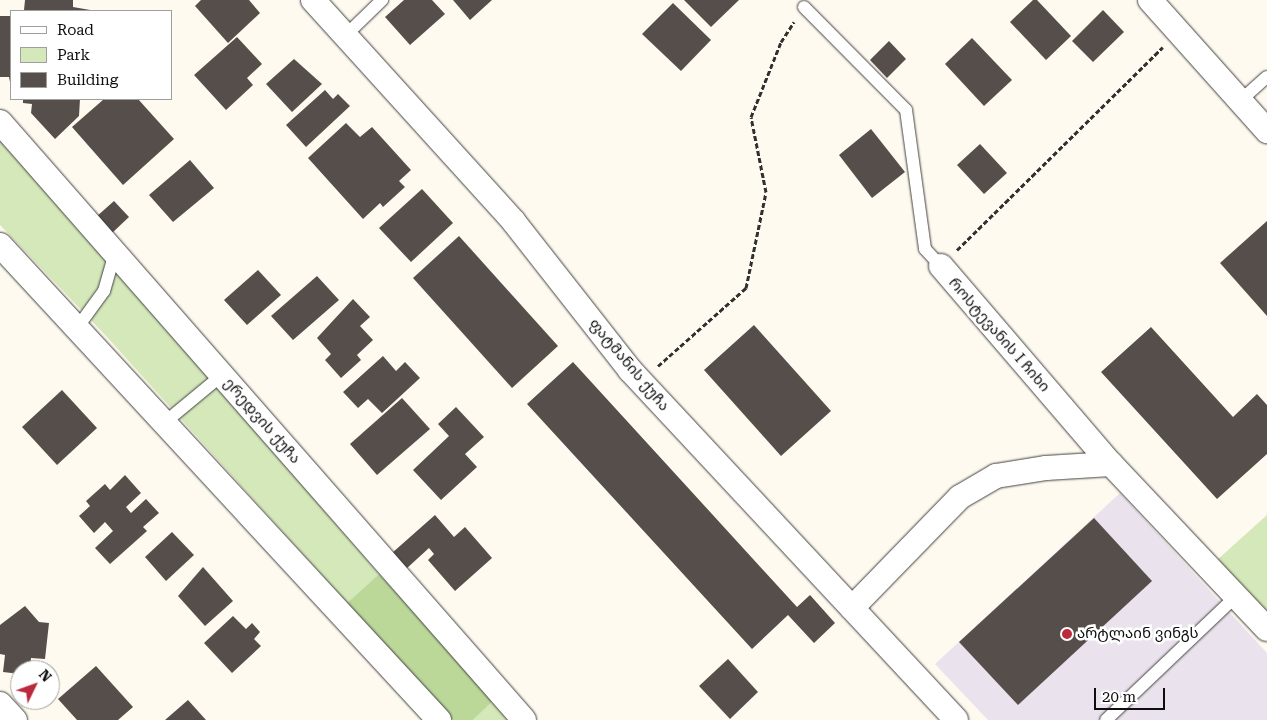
<!DOCTYPE html>
<meta charset="utf-8">
<style>
body{margin:0}
#map{position:relative;width:1267px;height:720px;overflow:hidden;background:#fffaef;font-family:"Roboto Serif","Noto Sans Georgian",serif}
div>[style]{position:absolute}
[style*='--x']{left:calc(var(--x)*1px);top:calc(var(--y)*1px);width:calc(var(--w)*1px);rotate:calc(var(--a)*1deg)}
.industrial>*{inset:0;background:#eae2ec}
.green>*{inset:0;background:#d5e8b9}
.forest>*{inset:0;background:#bbd899}
.building>*{inset:0;background:#564e4a}
.path>*{height:3px;margin-top:-1.5px;transform-origin:0;background:repeating-linear-gradient(90deg,#303030 0 5px,transparent 0 7.5px)}
.roads{filter:drop-shadow(0 0 1px #414141) drop-shadow(0 0 1px #414141)}
.service>*{height:12px;margin:-6px;padding:0 6px;transform-origin:6px;border-radius:6px;background:#fff}
.minor>*{height:24px;margin:-12px;padding:0 12px;transform-origin:12px;border-radius:12px;background:#fff}
.dots>*{width:14px;height:14px;translate:-50% -50%;box-sizing:border-box;border:2px solid #fff;border-radius:50%}
span{translate:-50% -50%;white-space:nowrap;text-align:center;line-height:1.15;-webkit-text-stroke:5px #fff;paint-order:stroke}
.street-label{font-size:15px;color:#0e0e0e}
.poi-label{font-size:15px;color:#0e0e0e}
.left{translate:0 -50%;text-align:left}
.legend{position:absolute;left:10px;top:10px;width:162px;height:90px;box-sizing:border-box;background:#fff;border:1px solid #9f9f9f;margin:0;padding:6px 9px;list-style:none;font-size:15px;color:#0e0e0e}
.legend li{display:flex;align-items:center;gap:10px;height:25px}
.legend b{width:25px;border:1px solid #9f9f9f}
.north{position:absolute;left:10px;top:660px;width:50px;height:50px;box-sizing:border-box;background:#fff;border:1px solid #9f9f9f;border-radius:50%;rotate:48deg;font-size:14px;font-weight:700;line-height:20px;text-align:center;color:#0e0e0e}
.north::after{content:'';display:block;margin:auto;width:18px;height:22px;background:#ba293c;clip-path:polygon(50% 0,100% 100%,50% 72%,0 100%)}
.scale{position:absolute;left:1094px;top:688px;width:71px;height:22px;box-sizing:border-box;border:2px solid #0e0e0e;border-top:0;padding-left:6px;font-size:15px;line-height:18px;white-space:nowrap;color:#0e0e0e;-webkit-text-stroke:4px #fff;paint-order:stroke}
</style>
<div id="map">
<div class="industrial">
<div style="clip-path:polygon(1120px 493px,1267px 653px,1267px 720px,988px 720px,935px 664px)"></div>
</div>
<div class="green">
<div style="clip-path:polygon(0 133px,379px 574px,347px 603px,106px 336px,0 225px)"></div>
<div style="clip-path:polygon(1267px 515px,1267px 614px,1217px 560px)"></div>
<div style="clip-path:polygon(494px 700px,511px 720px,473px 720px)"></div>
</div>
<div class="forest">
<div style="clip-path:polygon(379px 574px,494px 700px,473px 720px,453px 720px,347px 603px)"></div>
</div>
<div class="building">
<div style="clip-path:polygon(25px 0,73px 0,73px 7px,96px 11px,24px 10px)"></div>
<div style="clip-path:polygon(201px 0,249px 0,260px 13px,228px 43px,195px 6px)"></div>
<div style="clip-path:polygon(404px 0,432px 0,445px 14px,410px 45px,385px 17px)"></div>
<div style="clip-path:polygon(453px 0,492px 0,470px 20px)"></div>
<div style="clip-path:polygon(684px 0,739px 0,711px 27px)"></div>
<div style="clip-path:polygon(1033px 0,1037px 0,1071px 36px,1046px 60px,1010px 22px)"></div>
<div style="clip-path:polygon(673px 3px,711px 40px,681px 71px,642px 34px)"></div>
<div style="clip-path:polygon(1103px 10px,1124px 32px,1093px 62px,1072px 41px)"></div>
<div style="clip-path:polygon(0 16px,10px 16px,11px 87px,9px 77px,0 77px)"></div>
<div style="clip-path:polygon(237px 37px,262px 64px,247px 78px,253px 85px,226px 110px,194px 75px)"></div>
<div style="clip-path:polygon(972px 38px,1012px 80px,984px 106px,945px 64px)"></div>
<div style="clip-path:polygon(889px 41px,906px 59px,887px 78px,870px 60px)"></div>
<div style="clip-path:polygon(294px 59px,322px 84px,292px 112px,266px 84px)"></div>
<div style="clip-path:polygon(325px 90px,333px 99px,338px 94px,350px 106px,306px 147px,286px 125px)"></div>
<div style="clip-path:polygon(23px 99px,80px 99px,79px 116px,55px 139px,31px 113px,32px 104px,23px 103px)"></div>
<div style="clip-path:polygon(104px 99px,138px 99px,174px 139px,123px 185px,72px 127px)"></div>
<div style="clip-path:polygon(346px 123px,360px 137px,372px 127px,411px 170px,399px 181px,405px 187px,383px 207px,380px 203px,363px 219px,308px 158px)"></div>
<div style="clip-path:polygon(871px 129px,905px 172px,872px 198px,839px 155px)"></div>
<div style="clip-path:polygon(980px 144px,1007px 173px,984px 194px,957px 165px)"></div>
<div style="clip-path:polygon(190px 160px,214px 188px,173px 222px,149px 195px)"></div>
<div style="clip-path:polygon(422px 189px,453px 223px,411px 262px,379px 228px)"></div>
<div style="clip-path:polygon(114px 201px,129px 217px,111px 234px,96px 217px)"></div>
<div style="clip-path:polygon(1267px 221px,1267px 316px,1220px 263px)"></div>
<div style="clip-path:polygon(459px 236px,558px 346px,512px 388px,413px 278px)"></div>
<div style="clip-path:polygon(258px 270px,281px 295px,247px 325px,224px 300px)"></div>
<div style="clip-path:polygon(317px 276px,339px 300px,293px 340px,271px 316px)"></div>
<div style="clip-path:polygon(353px 299px,370px 317px,360px 326px,373px 340px,357px 355px,361px 360px,341px 378px,325px 360px,331px 354px,317px 338px)"></div>
<div style="clip-path:polygon(754px 325px,831px 411px,781px 456px,704px 370px)"></div>
<div style="clip-path:polygon(1151px 327px,1233px 417px,1257px 394px,1267px 405px,1267px 454px,1217px 499px,1101px 372px)"></div>
<div style="clip-path:polygon(383px 356px,396px 371px,405px 362px,420px 378px,382px 413px,368px 399px,358px 408px,343px 392px)"></div>
<div style="clip-path:polygon(573px 362px,797px 607px,810px 595px,835px 623px,814px 643px,788px 615px,752px 649px,527px 404px)"></div>
<div style="clip-path:polygon(62px 390px,97px 428px,57px 465px,22px 427px)"></div>
<div style="clip-path:polygon(402px 398px,430px 429px,377px 475px,350px 444px)"></div>
<div style="clip-path:polygon(456px 407px,484px 437px,465px 454px,477px 467px,441px 500px,413px 470px,449px 436px,438px 424px)"></div>
<div style="clip-path:polygon(125px 475px,141px 493px,126px 507px,131px 513px,146px 499px,159px 513px,143px 527px,147px 531px,110px 564px,95px 548px,113px 531px,105px 522px,94px 533px,79px 516px,90px 506px,86px 501px,105px 484px,110px 490px)"></div>
<div style="clip-path:polygon(435px 515px,454px 537px,465px 527px,492px 558px,455px 591px,428px 560px,434px 554px,429px 548px,406px 569px,392px 553px)"></div>
<div style="clip-path:polygon(1094px 518px,1152px 581px,1018px 705px,959px 642px)"></div>
<div style="clip-path:polygon(172px 532px,194px 555px,166px 581px,145px 557px)"></div>
<div style="clip-path:polygon(203px 567px,233px 601px,205px 626px,178px 596px)"></div>
<div style="clip-path:polygon(25px 606px,39px 622px,49px 623px,45px 659px,31px 658px,30px 670px,20px 670px,20px 674px,3px 672px,5px 655px,0 654px,0 625px)"></div>
<div style="clip-path:polygon(233px 616px,246px 629px,252px 623px,260px 632px,254px 639px,261px 646px,232px 673px,204px 643px)"></div>
<div style="clip-path:polygon(728px 659px,758px 692px,730px 719px,699px 686px)"></div>
<div style="clip-path:polygon(96px 666px,133px 707px,118px 720px,77px 720px,58px 699px)"></div>
<div style="clip-path:polygon(188px 700px,206px 720px,165px 720px)"></div>
</div>
<div class="path">
<div style="--x:957;--y:250;--w:289;--a:-44.6"></div>
<div style="--x:658;--y:366;--w:118;--a:-41.6"></div>
<div style="--x:746;--y:288;--w:98;--a:-78.2"></div>
<div style="--x:766;--y:192;--w:76;--a:-101.3"></div>
<div style="--x:751;--y:117;--w:81;--a:-68.2"></div>
<div style="--x:781;--y:42;--w:24;--a:-57"></div>
</div>
<div class="roads">
<div class="service">
<div style="--x:804;--y:7;--w:145;--a:45.3"></div>
<div style="--x:906;--y:110;--w:140;--a:82.2"></div>
<div style="--x:925;--y:249;--w:23;--a:47"></div>
<div style="--x:345;--y:36;--w:52;--a:-44.2"></div>
<div style="--x:1240;--y:101;--w:36;--a:-42"></div>
<div style="--x:77;--y:328;--w:46;--a:-53.9"></div>
<div style="--x:104;--y:291;--w:40;--a:-74"></div>
<div style="--x:164;--y:423;--w:75;--a:-39.6"></div>
<div style="--x:1106;--y:720;--w:180;--a:-43.6"></div>
</div>
<div class="minor">
<div style="--x:313;--y:0;--w:299;--a:47.8"></div>
<div style="--x:514;--y:222;--w:188;--a:51.9"></div>
<div style="--x:630;--y:370;--w:478;--a:47"></div>
<div style="--x:1150;--y:0;--w:176;--a:48.2"></div>
<div style="--x:0;--y:122;--w:795;--a:48.77"></div>
<div style="--x:0;--y:245;--w:647;--a:47.26"></div>
<div style="--x:941;--y:266;--w:261;--a:49.4"></div>
<div style="--x:1111;--y:464;--w:227;--a:46.6"></div>
<div style="--x:852;--y:608;--w:155;--a:-45.8"></div>
<div style="--x:960;--y:497;--w:42;--a:-30.3"></div>
<div style="--x:996;--y:476;--w:51;--a:-9.1"></div>
<div style="--x:1046;--y:468;--w:65;--a:-3.5"></div>
<div style="--x:0;--y:704;--w:22;--a:47"></div>
</div>
</div>
<div class="dots">
<div style="left:1067px;top:634px;background:#ba293c"></div>
</div>
<div class="street-label">
<span style="left:999px;top:335px;rotate:49deg">როსტევანის I ჩიხი</span>
<span style="left:629px;top:365px;rotate:50deg">ფატმანის ქუჩა</span>
<span style="left:262px;top:421px;rotate:49deg">ერედვის ქუჩა</span>
</div>
<div class="poi-label">
<span class="left" style="left:1077px;top:634px">არტლაინ ვინგს</span>
</div>
<ul class="legend">
<li><b style="height:6px;background:#fff"></b>Road</li>
<li><b style="height:14px;background:#d5e8b9"></b>Park</li>
<li><b style="height:14px;background:#564e4a"></b>Building</li>
</ul>
<div class="north">N</div>
<div class="scale">20 m</div>
</div>
